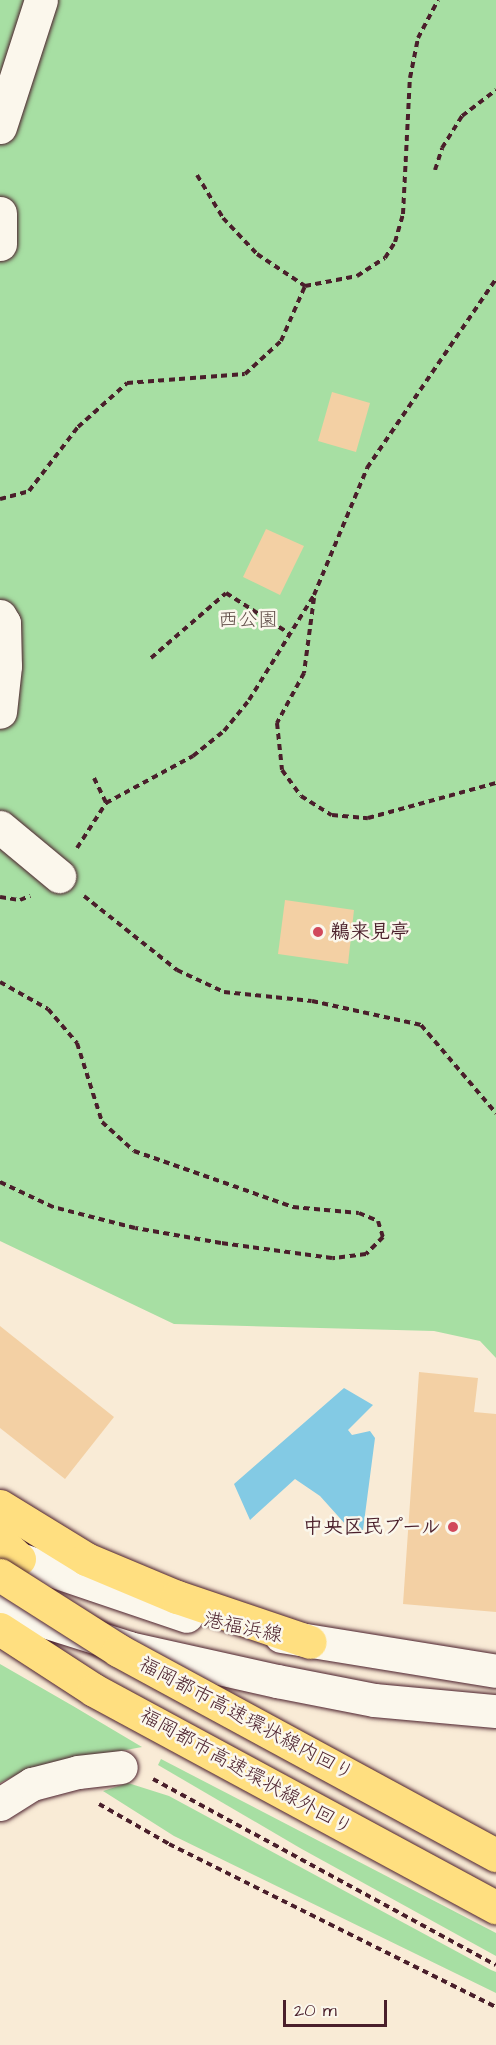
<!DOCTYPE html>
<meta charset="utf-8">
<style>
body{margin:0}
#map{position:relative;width:496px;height:2045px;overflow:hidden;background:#f9ebd6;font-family:"Architects Daughter","Klee One",sans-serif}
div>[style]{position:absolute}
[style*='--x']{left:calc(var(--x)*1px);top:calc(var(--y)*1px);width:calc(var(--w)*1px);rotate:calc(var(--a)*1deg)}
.green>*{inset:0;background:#a7dfa3}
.water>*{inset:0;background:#83cae4}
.building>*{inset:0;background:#f3d0a4}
.path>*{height:4px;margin-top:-2px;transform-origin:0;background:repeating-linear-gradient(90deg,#4a1f2b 0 6px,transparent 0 10.5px)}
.roads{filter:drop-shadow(0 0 2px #4a1f2b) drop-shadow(0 0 2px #4a1f2b)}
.minor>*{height:33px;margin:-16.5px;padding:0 16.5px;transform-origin:16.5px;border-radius:16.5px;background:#fbf7ec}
.highway>*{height:33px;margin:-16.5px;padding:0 16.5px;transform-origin:16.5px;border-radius:16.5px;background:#ffdf80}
.bridges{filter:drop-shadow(0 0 2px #4a1f2b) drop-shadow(0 0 2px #4a1f2b)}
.highway-bridge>*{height:33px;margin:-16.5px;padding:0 16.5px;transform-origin:16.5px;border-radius:16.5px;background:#ffdf80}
.dots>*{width:16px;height:16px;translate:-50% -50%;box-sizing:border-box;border:3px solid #fbf7ec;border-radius:50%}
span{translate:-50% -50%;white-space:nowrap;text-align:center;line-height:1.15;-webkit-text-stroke:5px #fbf7ec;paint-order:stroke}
.park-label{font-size:20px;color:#614f49}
.poi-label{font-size:20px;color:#4a1f2b;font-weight:700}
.left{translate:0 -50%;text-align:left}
.right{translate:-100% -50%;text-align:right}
.street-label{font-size:20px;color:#4a1f2b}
.scale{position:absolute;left:283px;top:2000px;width:104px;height:27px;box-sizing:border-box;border:3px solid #4a1f2b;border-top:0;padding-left:8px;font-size:18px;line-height:21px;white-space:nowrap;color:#4a1f2b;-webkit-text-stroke:4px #fbf7ec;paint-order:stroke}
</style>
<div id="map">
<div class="green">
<div style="clip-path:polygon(0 0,496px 0,496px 1358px,480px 1341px,434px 1331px,174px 1324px,0 1241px)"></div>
<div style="clip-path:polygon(0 1664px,73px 1706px,142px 1747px,30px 1768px,0 1783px)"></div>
<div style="clip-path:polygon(161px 1759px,496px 1933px,496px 1956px,300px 1848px,158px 1765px)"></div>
<div style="clip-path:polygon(128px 1783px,169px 1796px,491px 1970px,496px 1972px,496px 1993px,174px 1836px,103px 1791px)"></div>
</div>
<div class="water">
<div style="clip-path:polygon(344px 1388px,373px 1405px,348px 1430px,352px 1435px,370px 1431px,375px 1438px,363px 1530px,355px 1535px,320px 1496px,295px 1479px,250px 1520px,234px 1484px)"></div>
</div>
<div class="building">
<div style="clip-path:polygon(332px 392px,370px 403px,356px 452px,318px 441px)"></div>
<div style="clip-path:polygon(266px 529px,304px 546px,280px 595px,243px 577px)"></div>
<div style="clip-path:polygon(285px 900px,354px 910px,348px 964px,278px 954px)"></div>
<div style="clip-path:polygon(0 1326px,114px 1417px,65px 1479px,0 1428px)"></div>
<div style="clip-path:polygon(419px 1372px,478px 1378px,474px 1412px,496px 1414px,496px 1612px,403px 1604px)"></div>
</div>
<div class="path">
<div style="--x:435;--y:170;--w:23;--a:-72"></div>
<div style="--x:442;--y:148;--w:38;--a:-58"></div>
<div style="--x:462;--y:116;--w:43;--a:-37.4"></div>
<div style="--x:197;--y:175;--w:50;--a:58.8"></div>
<div style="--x:223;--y:218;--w:50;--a:46.6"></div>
<div style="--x:257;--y:254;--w:58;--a:33.7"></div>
<div style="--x:305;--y:286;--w:53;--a:-10.9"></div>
<div style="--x:357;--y:276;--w:33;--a:-33"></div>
<div style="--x:385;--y:258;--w:19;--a:-58"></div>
<div style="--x:395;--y:242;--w:29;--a:-74"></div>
<div style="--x:403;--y:214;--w:136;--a:-87.1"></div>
<div style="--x:410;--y:78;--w:41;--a:-78.7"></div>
<div style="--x:418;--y:38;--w:43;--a:-62.2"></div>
<div style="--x:0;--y:499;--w:30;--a:-15"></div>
<div style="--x:29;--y:491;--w:81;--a:-52.6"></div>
<div style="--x:78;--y:427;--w:66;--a:-41.9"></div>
<div style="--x:127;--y:383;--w:118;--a:-4.4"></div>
<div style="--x:245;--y:374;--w:49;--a:-42.5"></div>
<div style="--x:281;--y:341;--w:60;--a:-66.4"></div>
<div style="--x:314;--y:598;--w:76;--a:97.6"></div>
<div style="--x:304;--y:673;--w:57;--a:118.4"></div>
<div style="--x:277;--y:723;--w:47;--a:83.9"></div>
<div style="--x:282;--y:770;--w:32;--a:54"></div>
<div style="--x:301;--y:796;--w:36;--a:32"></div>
<div style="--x:332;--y:815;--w:36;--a:5"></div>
<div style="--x:368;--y:818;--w:133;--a:-15.3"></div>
<div style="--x:151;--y:658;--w:99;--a:-40.9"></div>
<div style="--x:226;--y:593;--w:76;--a:32.6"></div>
<div style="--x:94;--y:778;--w:28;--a:64"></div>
<div style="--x:77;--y:848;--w:54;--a:-57.2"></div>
<div style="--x:106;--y:803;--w:99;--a:-28.4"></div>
<div style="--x:193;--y:756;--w:40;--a:-39"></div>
<div style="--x:224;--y:731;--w:40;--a:-51"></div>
<div style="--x:249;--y:700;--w:123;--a:-58.2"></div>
<div style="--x:314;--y:595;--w:138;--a:-67.3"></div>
<div style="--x:367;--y:468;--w:229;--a:-55.7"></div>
<div style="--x:84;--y:896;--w:119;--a:38.5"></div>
<div style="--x:177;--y:970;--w:52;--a:25.1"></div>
<div style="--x:224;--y:992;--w:88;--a:5.8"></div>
<div style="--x:312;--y:1001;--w:112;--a:12.4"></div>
<div style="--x:421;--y:1025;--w:116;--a:49.6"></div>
<div style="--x:0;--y:897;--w:20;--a:9"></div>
<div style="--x:20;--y:900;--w:11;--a:-22"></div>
<div style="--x:0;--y:982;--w:55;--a:29.4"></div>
<div style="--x:48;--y:1009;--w:45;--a:49.5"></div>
<div style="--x:77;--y:1043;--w:83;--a:72.4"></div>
<div style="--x:102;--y:1122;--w:43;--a:42.2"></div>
<div style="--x:134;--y:1151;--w:169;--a:19.4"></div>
<div style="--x:293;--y:1207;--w:66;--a:5.2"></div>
<div style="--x:359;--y:1213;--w:21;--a:23"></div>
<div style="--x:378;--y:1221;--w:17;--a:73"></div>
<div style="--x:383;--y:1237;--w:24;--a:135"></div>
<div style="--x:366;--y:1254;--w:34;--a:173"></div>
<div style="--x:332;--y:1258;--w:112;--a:-172.3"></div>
<div style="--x:221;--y:1243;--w:87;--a:-170.1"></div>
<div style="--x:135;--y:1228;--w:85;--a:-165.6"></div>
<div style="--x:53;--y:1207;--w:59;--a:-154.7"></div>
<div style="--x:153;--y:1779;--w:390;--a:28.5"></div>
<div style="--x:99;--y:1804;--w:81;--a:29.7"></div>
<div style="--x:169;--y:1844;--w:365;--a:26.5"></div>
</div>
<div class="roads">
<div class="minor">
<div style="--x:0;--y:127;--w:133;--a:-72.1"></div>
<div style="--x:0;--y:213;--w:31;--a:90"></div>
<div style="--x:0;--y:616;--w:8;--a:60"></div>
<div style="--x:4;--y:623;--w:43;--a:88.7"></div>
<div style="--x:5;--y:666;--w:46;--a:96.2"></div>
<div style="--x:0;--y:827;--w:77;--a:39.7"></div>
<div style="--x:0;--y:1548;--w:22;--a:30"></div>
<div style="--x:19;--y:1559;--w:177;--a:18.7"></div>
<div style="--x:0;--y:1607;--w:135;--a:17.6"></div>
<div style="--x:129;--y:1648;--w:152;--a:12.6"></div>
<div style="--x:277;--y:1681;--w:99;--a:11.1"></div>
<div style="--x:374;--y:1700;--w:122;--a:5.2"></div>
<div style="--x:281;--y:1636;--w:218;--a:9.2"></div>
<div style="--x:0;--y:1804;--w:38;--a:-32"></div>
<div style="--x:32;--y:1784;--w:48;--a:-14.6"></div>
<div style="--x:78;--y:1772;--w:43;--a:-6.6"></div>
</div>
<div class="highway">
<div style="--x:0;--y:1506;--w:101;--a:31.6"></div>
<div style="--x:86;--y:1559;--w:99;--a:22.7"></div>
<div style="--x:177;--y:1597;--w:140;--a:18.7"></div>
<div style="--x:0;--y:1541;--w:26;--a:43"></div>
<div style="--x:0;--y:1629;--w:112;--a:33"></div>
<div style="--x:94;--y:1690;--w:457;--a:28.4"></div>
</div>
</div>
<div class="bridges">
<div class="highway-bridge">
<div style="--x:0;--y:1575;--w:140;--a:32.4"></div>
<div style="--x:118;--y:1650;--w:430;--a:28.5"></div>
</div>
</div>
<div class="dots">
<div style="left:318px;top:932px;background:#d1495b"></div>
<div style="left:453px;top:1527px;background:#d1495b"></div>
</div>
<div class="park-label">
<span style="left:248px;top:620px">西公園</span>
</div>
<div class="poi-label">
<span class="left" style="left:330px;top:932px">鵜来見亭</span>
<span class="right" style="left:441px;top:1527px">中央区民プール</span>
</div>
<div class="street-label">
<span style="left:243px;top:1628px;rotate:12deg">港福浜線</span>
<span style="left:246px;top:1719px;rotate:28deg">福岡都市高速環状線内回り</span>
<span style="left:246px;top:1772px;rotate:29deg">福岡都市高速環状線外回り</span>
</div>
<div class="scale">20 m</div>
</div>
